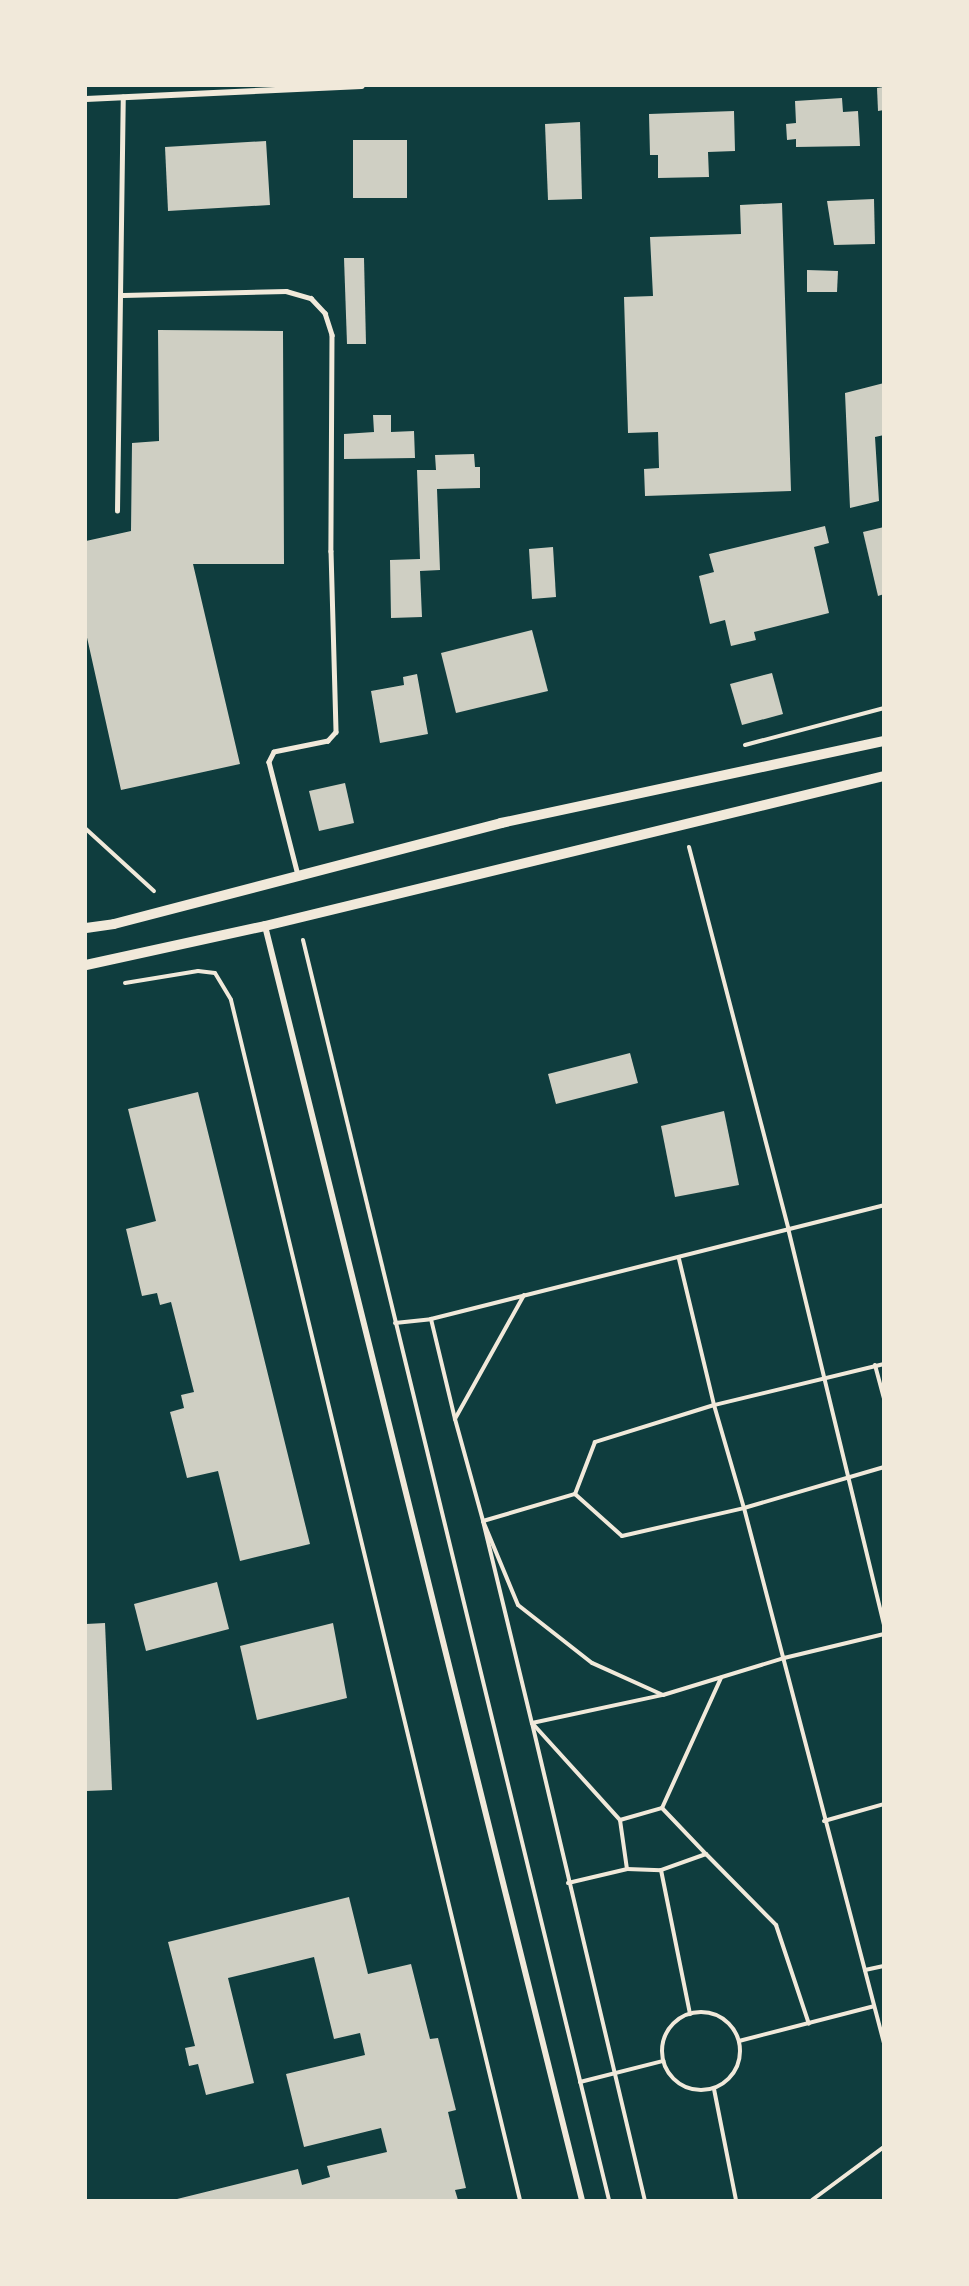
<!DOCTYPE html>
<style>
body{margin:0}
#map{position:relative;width:969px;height:2286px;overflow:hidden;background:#0f3d3e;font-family:"Noto Sans",sans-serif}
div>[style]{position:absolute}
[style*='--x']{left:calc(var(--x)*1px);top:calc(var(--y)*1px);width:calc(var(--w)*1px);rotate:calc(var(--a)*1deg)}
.building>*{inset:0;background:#cfcfc3}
.path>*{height:4px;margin:-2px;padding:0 2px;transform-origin:2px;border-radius:2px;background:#f1e9da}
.path>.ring{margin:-2px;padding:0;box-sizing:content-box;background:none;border:4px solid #f1e9da;border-radius:50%}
.service>*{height:4.5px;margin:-2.25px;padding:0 2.25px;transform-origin:2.25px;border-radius:2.25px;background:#f1e9da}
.minor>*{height:6px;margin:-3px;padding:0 3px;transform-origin:3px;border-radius:3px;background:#f1e9da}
.tertiary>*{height:10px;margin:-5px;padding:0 5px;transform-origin:5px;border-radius:5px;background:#f1e9da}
span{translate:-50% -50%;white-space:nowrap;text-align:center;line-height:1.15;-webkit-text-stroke:6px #f1e9da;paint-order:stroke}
.frame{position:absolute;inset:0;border:87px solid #f1e9da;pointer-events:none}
</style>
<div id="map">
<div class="building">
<div style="clip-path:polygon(884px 87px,884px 110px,878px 111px,877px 88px)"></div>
<div style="clip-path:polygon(842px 98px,843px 112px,858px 111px,860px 146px,796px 147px,796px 139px,787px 140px,786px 124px,796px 123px,795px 101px)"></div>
<div style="clip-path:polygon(734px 111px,735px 151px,708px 152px,709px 177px,658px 178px,658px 155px,650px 155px,649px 114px)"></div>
<div style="clip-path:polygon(580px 122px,582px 199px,548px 200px,545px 124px)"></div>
<div style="clip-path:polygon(353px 140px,407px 140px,407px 198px,353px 198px)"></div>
<div style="clip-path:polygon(266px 141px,270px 205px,168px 211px,165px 147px)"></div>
<div style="clip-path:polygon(874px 199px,875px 244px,834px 245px,827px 201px)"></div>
<div style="clip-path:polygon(782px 203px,791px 491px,645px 496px,644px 469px,659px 468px,658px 432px,628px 433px,624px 297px,653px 296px,650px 237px,741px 234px,740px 205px)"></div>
<div style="clip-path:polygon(344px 258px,364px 258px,366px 344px,347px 344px)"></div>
<div style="clip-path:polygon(807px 270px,838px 271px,837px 292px,807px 292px)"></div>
<div style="clip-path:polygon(158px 330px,283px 331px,284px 564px,193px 564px,240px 764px,121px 790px,86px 633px,86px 541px,131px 531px,132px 443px,159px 441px)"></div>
<div style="clip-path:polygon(884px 383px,884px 435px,875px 437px,879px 501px,850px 508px,845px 393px)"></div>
<div style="clip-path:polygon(373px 415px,391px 415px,391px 432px,414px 431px,415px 458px,344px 459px,344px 434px,374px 432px)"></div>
<div style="clip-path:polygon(474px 454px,475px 467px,480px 467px,480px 488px,437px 489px,440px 570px,420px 571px,422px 617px,391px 618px,390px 560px,420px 559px,417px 470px,436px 470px,435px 455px)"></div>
<div style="clip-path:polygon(825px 526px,829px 543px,814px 547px,829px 613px,754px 632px,756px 640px,731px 646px,725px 620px,710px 624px,699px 576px,714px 572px,709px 554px)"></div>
<div style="clip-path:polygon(884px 527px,884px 594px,878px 596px,863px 532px)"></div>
<div style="clip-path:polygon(553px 547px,556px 597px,532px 599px,529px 549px)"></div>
<div style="clip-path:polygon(532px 630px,548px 691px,456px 713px,441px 653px)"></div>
<div style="clip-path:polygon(772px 673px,783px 714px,742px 725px,730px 684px)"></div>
<div style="clip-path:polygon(417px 674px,428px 734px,380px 743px,371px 691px,404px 685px,403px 677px)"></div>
<div style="clip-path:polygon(345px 783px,354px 823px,319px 831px,309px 791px)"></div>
<div style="clip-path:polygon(630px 1053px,638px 1083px,556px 1104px,548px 1074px)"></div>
<div style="clip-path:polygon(198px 1092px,310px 1544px,240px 1561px,218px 1471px,187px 1478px,170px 1412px,184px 1408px,181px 1395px,194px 1392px,171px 1302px,160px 1305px,157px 1293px,142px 1296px,126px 1229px,156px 1221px,128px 1109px)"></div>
<div style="clip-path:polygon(724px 1111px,739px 1185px,675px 1197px,661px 1126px)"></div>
<div style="clip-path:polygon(217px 1582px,229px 1629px,146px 1651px,134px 1604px)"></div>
<div style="clip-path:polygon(105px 1623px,112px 1790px,86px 1791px,86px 1624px)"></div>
<div style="clip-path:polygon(333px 1623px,347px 1698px,257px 1720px,240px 1646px)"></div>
<div style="clip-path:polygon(349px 1897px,368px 1974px,411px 1964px,430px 2039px,438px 2038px,456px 2110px,448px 2112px,466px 2188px,455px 2190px,458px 2200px,173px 2200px,298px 2169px,302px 2185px,330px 2177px,327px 2166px,387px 2152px,381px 2128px,304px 2147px,286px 2074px,365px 2055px,360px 2033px,334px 2039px,314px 1957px,228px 1978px,254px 2083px,206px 2095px,198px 2064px,189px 2066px,185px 2048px,195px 2046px,168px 1942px)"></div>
</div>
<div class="path">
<div style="--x:745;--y:745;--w:144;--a:-14.9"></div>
<div style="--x:86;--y:829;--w:92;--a:42.4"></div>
<div style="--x:689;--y:847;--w:394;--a:75.4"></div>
<div style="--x:788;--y:1228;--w:409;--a:76.4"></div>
<div style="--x:303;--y:940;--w:1297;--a:76.35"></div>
<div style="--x:125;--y:983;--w:74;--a:-9.3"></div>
<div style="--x:198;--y:971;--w:17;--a:7"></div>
<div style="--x:215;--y:973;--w:31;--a:59"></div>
<div style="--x:231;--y:1000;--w:1234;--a:76.46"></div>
<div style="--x:679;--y:1259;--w:150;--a:76.5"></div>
<div style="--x:714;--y:1405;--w:125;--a:162.7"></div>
<div style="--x:595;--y:1442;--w:56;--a:111"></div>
<div style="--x:575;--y:1494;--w:63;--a:41.8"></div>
<div style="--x:622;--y:1536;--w:125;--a:-12.9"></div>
<div style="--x:744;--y:1508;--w:553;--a:75.34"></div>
<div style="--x:524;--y:1295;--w:142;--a:119.1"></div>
<div style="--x:455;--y:1419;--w:106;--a:74.6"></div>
<div style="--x:483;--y:1521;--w:96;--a:-16.4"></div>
<div style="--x:395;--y:1323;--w:36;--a:-6"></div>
<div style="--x:884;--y:1364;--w:175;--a:166.4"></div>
<div style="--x:714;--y:1405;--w:107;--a:73.8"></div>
<div style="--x:744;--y:1508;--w:146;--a:-16.3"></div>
<div style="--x:875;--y:1365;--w:35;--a:75"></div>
<div style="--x:455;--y:1419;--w:103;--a:-103.5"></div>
<div style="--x:431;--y:1319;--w:467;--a:-14.1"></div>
<div style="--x:663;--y:1695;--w:78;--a:-155.7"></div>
<div style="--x:592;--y:1663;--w:94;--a:-141.9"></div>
<div style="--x:518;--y:1605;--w:91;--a:-112.6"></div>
<div style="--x:483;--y:1521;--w:208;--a:76.4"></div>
<div style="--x:532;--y:1723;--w:134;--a:-12.1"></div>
<div style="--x:663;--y:1695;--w:127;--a:-17"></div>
<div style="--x:784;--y:1658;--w:103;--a:-13.5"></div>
<div style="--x:532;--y:1723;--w:490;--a:76.7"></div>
<div style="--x:533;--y:1724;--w:130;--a:47.8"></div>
<div style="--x:620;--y:1820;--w:44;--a:-15.9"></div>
<div style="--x:662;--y:1808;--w:143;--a:-65.6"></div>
<div style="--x:662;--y:1808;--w:64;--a:46.3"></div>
<div style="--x:706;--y:1854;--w:48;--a:160.4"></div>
<div style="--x:661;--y:1870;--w:147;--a:78.6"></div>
<div style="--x:620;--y:1820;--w:49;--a:81.9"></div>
<div style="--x:627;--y:1869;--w:34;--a:2"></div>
<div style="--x:824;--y:1821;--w:62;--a:-15.8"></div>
<div style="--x:706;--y:1854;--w:100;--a:45.4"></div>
<div style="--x:776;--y:1925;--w:104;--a:71.6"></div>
<div style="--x:568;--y:1883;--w:61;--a:-13.3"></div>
<div style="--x:865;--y:1970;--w:19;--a:-12"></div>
<div class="ring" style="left:662px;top:2012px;width:74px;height:74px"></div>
<div style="--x:739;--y:2041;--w:139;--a:-14.5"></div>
<div style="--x:580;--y:2082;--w:86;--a:-14.2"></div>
<div style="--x:714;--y:2089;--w:113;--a:78.8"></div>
<div style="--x:812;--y:2200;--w:89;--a:-36.4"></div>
</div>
<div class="service">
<div style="--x:123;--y:295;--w:163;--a:-1.4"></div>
<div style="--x:286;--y:291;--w:26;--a:16"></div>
<div style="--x:311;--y:298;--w:21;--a:47"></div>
<div style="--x:325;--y:313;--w:23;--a:72"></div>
<div style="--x:332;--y:335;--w:216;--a:90.3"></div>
<div style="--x:331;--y:551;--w:181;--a:88.4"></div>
<div style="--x:336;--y:732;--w:12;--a:132"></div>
<div style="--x:328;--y:741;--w:55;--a:168.5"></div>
<div style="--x:274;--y:752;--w:11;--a:117"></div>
<div style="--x:269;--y:762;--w:117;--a:75.6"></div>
<div style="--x:117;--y:511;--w:414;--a:-89.2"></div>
</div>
<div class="minor">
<div style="--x:86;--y:99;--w:276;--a:-2.7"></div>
<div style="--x:265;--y:926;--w:1313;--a:76.03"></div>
</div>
<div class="tertiary">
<div style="--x:86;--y:928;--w:28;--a:-8"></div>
<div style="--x:114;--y:924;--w:400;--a:-14.6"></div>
<div style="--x:501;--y:823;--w:392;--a:-12.1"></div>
<div style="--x:86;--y:965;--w:183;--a:-12.3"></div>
<div style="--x:265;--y:926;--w:637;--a:-13.62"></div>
</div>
<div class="frame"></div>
</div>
